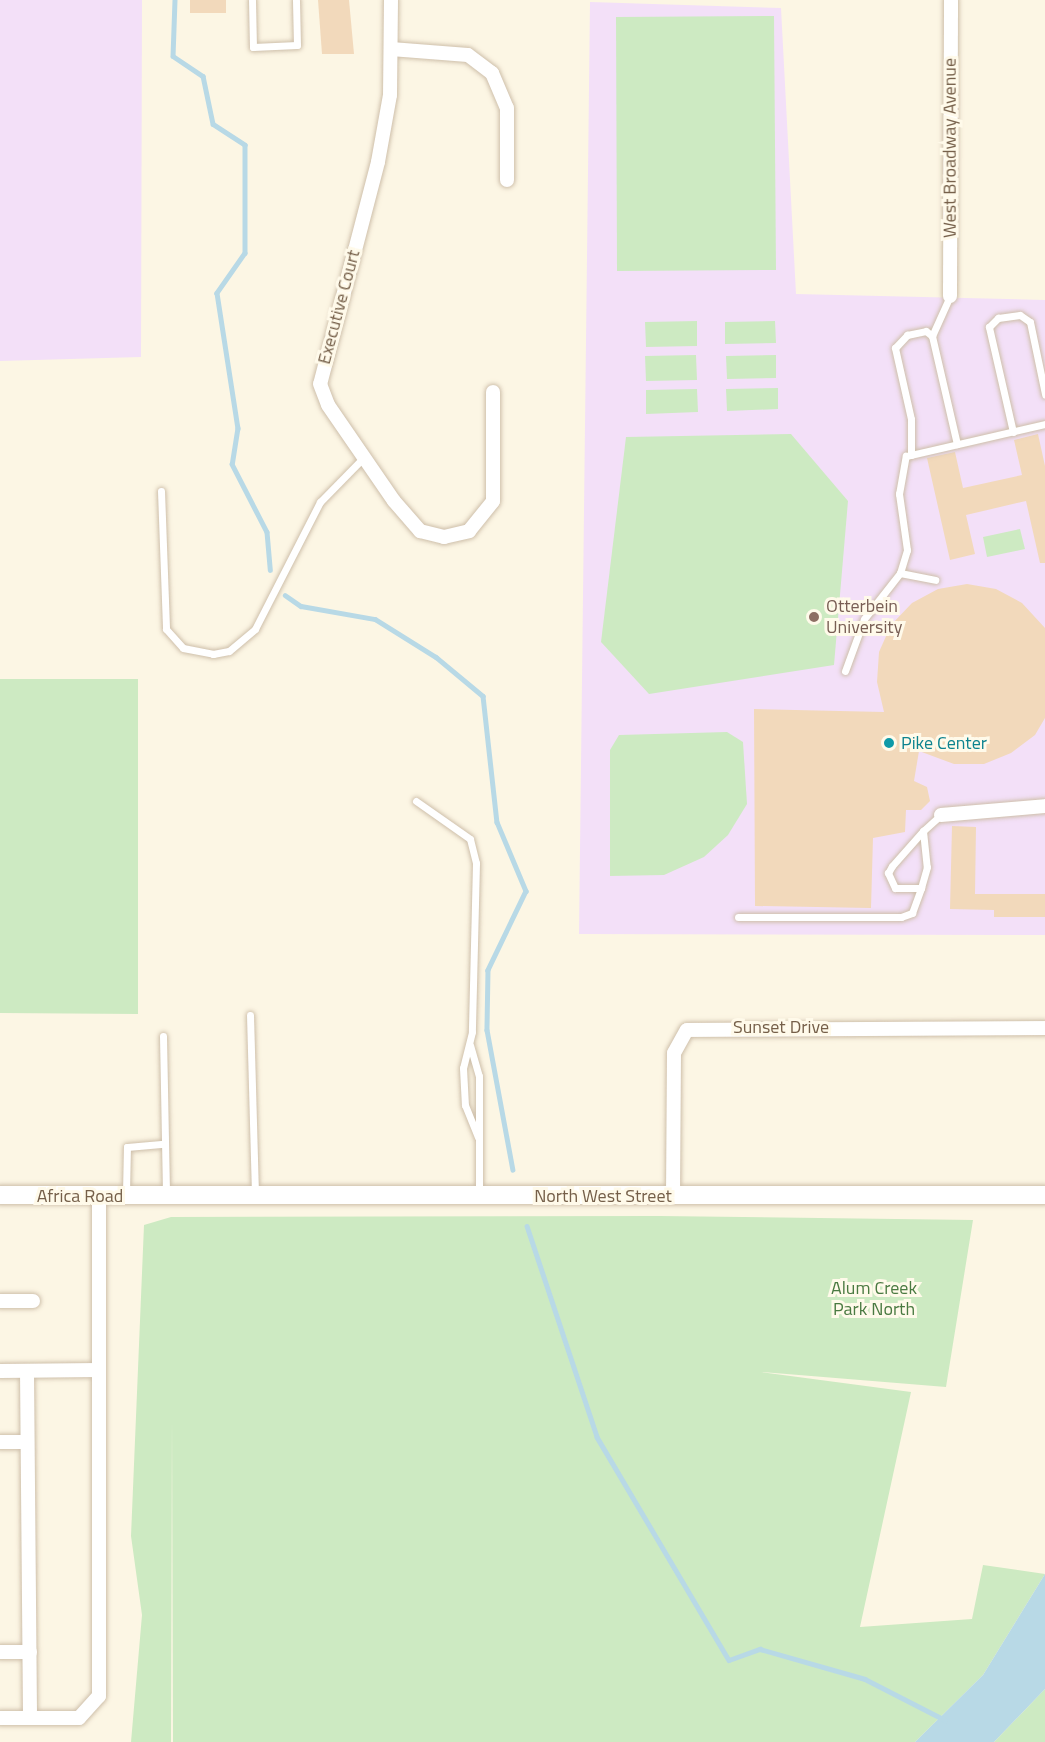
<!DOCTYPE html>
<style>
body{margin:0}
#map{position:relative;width:1045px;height:1742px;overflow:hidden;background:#fcf6e4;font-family:"Titillium Web",sans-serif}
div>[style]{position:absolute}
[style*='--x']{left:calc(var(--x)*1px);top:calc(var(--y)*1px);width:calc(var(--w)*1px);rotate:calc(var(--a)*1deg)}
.education>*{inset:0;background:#f3e0f8}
.green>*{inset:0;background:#cdeac2}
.water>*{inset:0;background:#b8d9e6}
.stream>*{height:4.5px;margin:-2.25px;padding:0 2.25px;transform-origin:2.25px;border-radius:2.25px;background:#b8d9e6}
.building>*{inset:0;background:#f2d9bb}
.roads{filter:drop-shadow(0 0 2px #cebfaa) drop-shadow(0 0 2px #cebfaa)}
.service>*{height:7px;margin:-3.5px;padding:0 3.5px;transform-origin:3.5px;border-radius:3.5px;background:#fff}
.minor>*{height:14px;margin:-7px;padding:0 7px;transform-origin:7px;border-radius:7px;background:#fff}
.tertiary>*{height:18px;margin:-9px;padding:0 9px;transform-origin:9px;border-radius:9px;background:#fff}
.dots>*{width:16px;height:16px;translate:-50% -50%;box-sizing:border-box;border:3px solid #fffaea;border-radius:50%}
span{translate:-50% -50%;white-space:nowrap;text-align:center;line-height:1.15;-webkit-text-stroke:6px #fffaea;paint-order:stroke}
.street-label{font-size:18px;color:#755f49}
.education-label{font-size:18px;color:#785e54}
.left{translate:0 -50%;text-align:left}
.culture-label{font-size:18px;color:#0d838f}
.park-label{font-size:18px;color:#4a7a41}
</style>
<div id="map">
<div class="education">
<div style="clip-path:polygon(0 0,142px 0,141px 357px,0 361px)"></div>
<div style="clip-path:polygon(590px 2px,781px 8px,796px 294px,1045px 300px,1045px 935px,579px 934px)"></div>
</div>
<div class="green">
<div style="clip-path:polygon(774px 16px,776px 270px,617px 271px,616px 17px)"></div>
<div style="clip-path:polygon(697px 321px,697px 346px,646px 347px,645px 322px)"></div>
<div style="clip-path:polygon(775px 321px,776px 343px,725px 344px,725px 322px)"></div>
<div style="clip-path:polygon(696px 355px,697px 380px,646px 381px,645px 356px)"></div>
<div style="clip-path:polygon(776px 355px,776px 378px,727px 379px,726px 356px)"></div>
<div style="clip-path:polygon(778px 388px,778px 409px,727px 411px,726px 389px)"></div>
<div style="clip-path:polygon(697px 389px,698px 412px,646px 414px,646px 390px)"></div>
<div style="clip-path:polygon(791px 434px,848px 501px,834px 665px,649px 694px,601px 642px,626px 437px)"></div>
<div style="clip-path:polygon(1020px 529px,1025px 549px,987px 557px,983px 537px)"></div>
<div style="clip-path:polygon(0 679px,138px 679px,138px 1014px,0 1013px)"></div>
<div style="clip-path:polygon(727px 732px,743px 742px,747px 804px,728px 835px,704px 857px,664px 875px,610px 876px,610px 750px,619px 735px)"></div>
<div style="clip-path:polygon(659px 1216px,973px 1220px,946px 1387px,761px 1372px,911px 1392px,860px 1627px,972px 1619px,983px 1565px,1045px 1574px,983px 1675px,915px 1742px,173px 1742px,172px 1416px,171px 1742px,131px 1742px,142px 1615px,131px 1536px,144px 1225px,171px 1217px)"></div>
<div style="clip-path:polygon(1045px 1689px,1045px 1742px,994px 1742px)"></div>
</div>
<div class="water">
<div style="clip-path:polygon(1045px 1574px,1045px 1689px,994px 1742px,915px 1742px,983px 1675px)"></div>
</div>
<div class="stream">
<div style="--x:175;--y:0;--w:56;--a:92"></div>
<div style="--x:173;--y:56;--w:36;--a:34"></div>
<div style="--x:203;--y:76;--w:49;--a:78.2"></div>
<div style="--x:213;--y:124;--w:38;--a:33"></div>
<div style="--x:245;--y:145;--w:108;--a:90"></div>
<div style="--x:245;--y:253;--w:49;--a:125"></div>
<div style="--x:217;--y:293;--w:137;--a:81.2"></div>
<div style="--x:238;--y:428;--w:36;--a:99"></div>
<div style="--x:232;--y:464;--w:76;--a:62.8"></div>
<div style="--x:267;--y:532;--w:38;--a:85"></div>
<div style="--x:285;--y:595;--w:19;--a:35"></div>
<div style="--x:301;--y:606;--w:75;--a:10"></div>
<div style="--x:375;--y:619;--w:72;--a:31.9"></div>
<div style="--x:436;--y:657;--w:61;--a:39.7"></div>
<div style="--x:483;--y:696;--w:127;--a:83.7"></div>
<div style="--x:497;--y:822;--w:75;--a:67.2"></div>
<div style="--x:526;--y:891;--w:88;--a:115.7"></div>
<div style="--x:488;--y:970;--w:60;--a:91"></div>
<div style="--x:487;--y:1030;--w:142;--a:79.5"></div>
<div style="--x:527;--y:1226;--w:222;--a:71.6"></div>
<div style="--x:597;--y:1437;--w:259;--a:59.4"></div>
<div style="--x:729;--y:1660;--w:33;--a:-20"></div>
<div style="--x:760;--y:1649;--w:109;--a:15.9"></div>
<div style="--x:865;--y:1679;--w:90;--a:27.1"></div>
</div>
<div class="building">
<div style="clip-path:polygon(190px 0,226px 0,226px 13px,190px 13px)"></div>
<div style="clip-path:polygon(318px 0,349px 0,354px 54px,322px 54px)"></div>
<div style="clip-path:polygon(1038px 434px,1045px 466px,1045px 563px,1040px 563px,1026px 501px,966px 515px,975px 554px,950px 560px,927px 458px,955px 452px,963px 488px,1022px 475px,1014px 440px)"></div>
<div style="clip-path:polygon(967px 584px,996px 589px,1022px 603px,1045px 628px,1045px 718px,1035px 735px,1011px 753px,984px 764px,954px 764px,919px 751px,914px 781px,927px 787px,930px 801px,921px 810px,906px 810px,905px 832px,873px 838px,871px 908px,755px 906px,754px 709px,884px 712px,877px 682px,879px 652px,891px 625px,912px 603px,938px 589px)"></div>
<div style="clip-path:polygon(952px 826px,976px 827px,975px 894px,1045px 894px,1045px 917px,994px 917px,994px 910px,950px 909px)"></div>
</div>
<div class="roads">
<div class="service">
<div style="--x:252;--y:0;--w:47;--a:88.8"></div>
<div style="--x:253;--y:47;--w:44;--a:-2.6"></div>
<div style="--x:297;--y:45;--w:45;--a:-91.3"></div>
<div style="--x:932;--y:336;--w:111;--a:77"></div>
<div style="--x:1013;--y:432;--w:108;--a:-102.9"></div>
<div style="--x:989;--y:327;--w:13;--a:-45"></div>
<div style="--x:998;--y:318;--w:22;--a:-8"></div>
<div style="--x:1020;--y:315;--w:12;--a:35"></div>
<div style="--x:1030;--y:322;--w:74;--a:78.2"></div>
<div style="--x:911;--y:455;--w:36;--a:-90"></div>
<div style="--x:911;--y:419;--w:73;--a:-102.7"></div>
<div style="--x:895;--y:348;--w:18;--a:-47"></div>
<div style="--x:907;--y:335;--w:19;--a:-12"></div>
<div style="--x:926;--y:331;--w:8;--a:40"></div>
<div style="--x:932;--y:336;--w:44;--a:-65.8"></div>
<div style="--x:161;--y:491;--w:138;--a:87.9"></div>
<div style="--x:166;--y:629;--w:25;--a:48"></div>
<div style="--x:183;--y:648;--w:31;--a:11"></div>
<div style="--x:213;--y:654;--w:16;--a:-11"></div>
<div style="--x:229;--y:651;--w:34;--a:-40"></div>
<div style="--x:255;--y:629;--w:143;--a:-62.9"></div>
<div style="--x:320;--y:502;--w:63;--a:-45.6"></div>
<div style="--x:900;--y:573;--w:36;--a:11"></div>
<div style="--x:845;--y:671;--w:55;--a:-69.9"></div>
<div style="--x:864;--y:619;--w:58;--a:-52"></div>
<div style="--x:900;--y:573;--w:24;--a:-73"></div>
<div style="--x:907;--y:550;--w:57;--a:-98.1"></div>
<div style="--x:899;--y:494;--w:39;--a:-80"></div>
<div style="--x:906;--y:456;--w:143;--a:-13"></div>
<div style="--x:416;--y:801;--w:66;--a:35.1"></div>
<div style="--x:470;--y:839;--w:25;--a:76"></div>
<div style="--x:476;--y:863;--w:169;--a:91.4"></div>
<div style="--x:472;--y:1032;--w:37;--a:104"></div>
<div style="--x:463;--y:1068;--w:37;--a:87"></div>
<div style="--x:465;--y:1105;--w:35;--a:68"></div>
<div style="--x:923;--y:831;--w:36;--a:84"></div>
<div style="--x:927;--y:867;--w:22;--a:106"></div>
<div style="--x:921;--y:888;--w:26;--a:180"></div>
<div style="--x:895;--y:888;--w:17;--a:-115"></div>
<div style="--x:888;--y:873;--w:8;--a:-60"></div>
<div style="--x:892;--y:866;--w:47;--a:-48.5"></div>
<div style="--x:923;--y:831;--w:24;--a:-42"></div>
<div style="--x:738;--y:917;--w:163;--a:0"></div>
<div style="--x:901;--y:917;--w:12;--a:-20"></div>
<div style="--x:912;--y:913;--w:27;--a:-70"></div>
<div style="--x:250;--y:1015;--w:178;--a:88.4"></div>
<div style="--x:163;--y:1036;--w:157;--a:88.9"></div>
<div style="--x:470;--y:1045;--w:32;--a:74"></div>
<div style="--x:479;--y:1076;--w:117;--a:90"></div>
<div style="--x:126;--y:1193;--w:46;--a:-88.8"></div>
<div style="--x:127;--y:1147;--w:37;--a:-5"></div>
</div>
<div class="minor">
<div style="--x:391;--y:0;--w:95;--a:90.6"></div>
<div style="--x:390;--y:95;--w:68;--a:100.2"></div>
<div style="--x:378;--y:162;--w:229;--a:104.6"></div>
<div style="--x:320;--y:384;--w:22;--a:69"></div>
<div style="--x:328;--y:405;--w:116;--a:55.5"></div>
<div style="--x:394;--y:501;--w:40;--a:49"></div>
<div style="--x:420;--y:531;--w:25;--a:14"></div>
<div style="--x:444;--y:537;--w:26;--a:-13"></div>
<div style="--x:469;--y:531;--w:38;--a:-51"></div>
<div style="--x:493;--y:501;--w:109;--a:-90"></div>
<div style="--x:391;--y:49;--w:77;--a:4.5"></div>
<div style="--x:468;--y:55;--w:30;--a:37"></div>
<div style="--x:492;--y:73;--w:38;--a:67"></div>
<div style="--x:507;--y:108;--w:72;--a:90"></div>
<div style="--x:950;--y:296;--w:296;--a:-89.8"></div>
<div style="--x:941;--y:815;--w:104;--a:-4.9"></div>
<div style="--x:673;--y:1196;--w:143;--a:-89.6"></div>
<div style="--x:674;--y:1053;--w:26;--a:-61"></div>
<div style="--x:687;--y:1030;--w:358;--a:-0.3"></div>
<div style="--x:0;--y:1301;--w:33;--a:0"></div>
<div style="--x:0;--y:1371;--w:99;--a:-0.6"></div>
<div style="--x:27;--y:1371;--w:347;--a:89.5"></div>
<div style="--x:0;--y:1442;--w:27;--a:0"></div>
<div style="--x:0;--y:1652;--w:30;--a:0"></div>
<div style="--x:0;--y:1718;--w:79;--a:0"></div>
<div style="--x:79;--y:1718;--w:30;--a:-48"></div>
<div style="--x:99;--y:1696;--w:500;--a:-90"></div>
</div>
<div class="tertiary">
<div style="--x:0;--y:1195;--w:1045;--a:0"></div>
</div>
</div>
<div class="dots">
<div style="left:814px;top:617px;background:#8d6e63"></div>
<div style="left:889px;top:743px;background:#0f9aa8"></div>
</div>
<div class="street-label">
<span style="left:950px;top:148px;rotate:-90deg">West Broadway Avenue</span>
<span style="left:339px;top:307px;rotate:-75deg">Executive Court</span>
<span style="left:781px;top:1027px">Sunset Drive</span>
<span style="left:80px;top:1196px">Africa Road</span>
<span style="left:603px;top:1196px">North West Street</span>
</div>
<div class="education-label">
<span class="left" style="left:826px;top:617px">Otterbein<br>University</span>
</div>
<div class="culture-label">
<span class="left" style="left:901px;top:743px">Pike Center</span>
</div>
<div class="park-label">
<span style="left:874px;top:1299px">Alum Creek<br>Park North</span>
</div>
</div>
